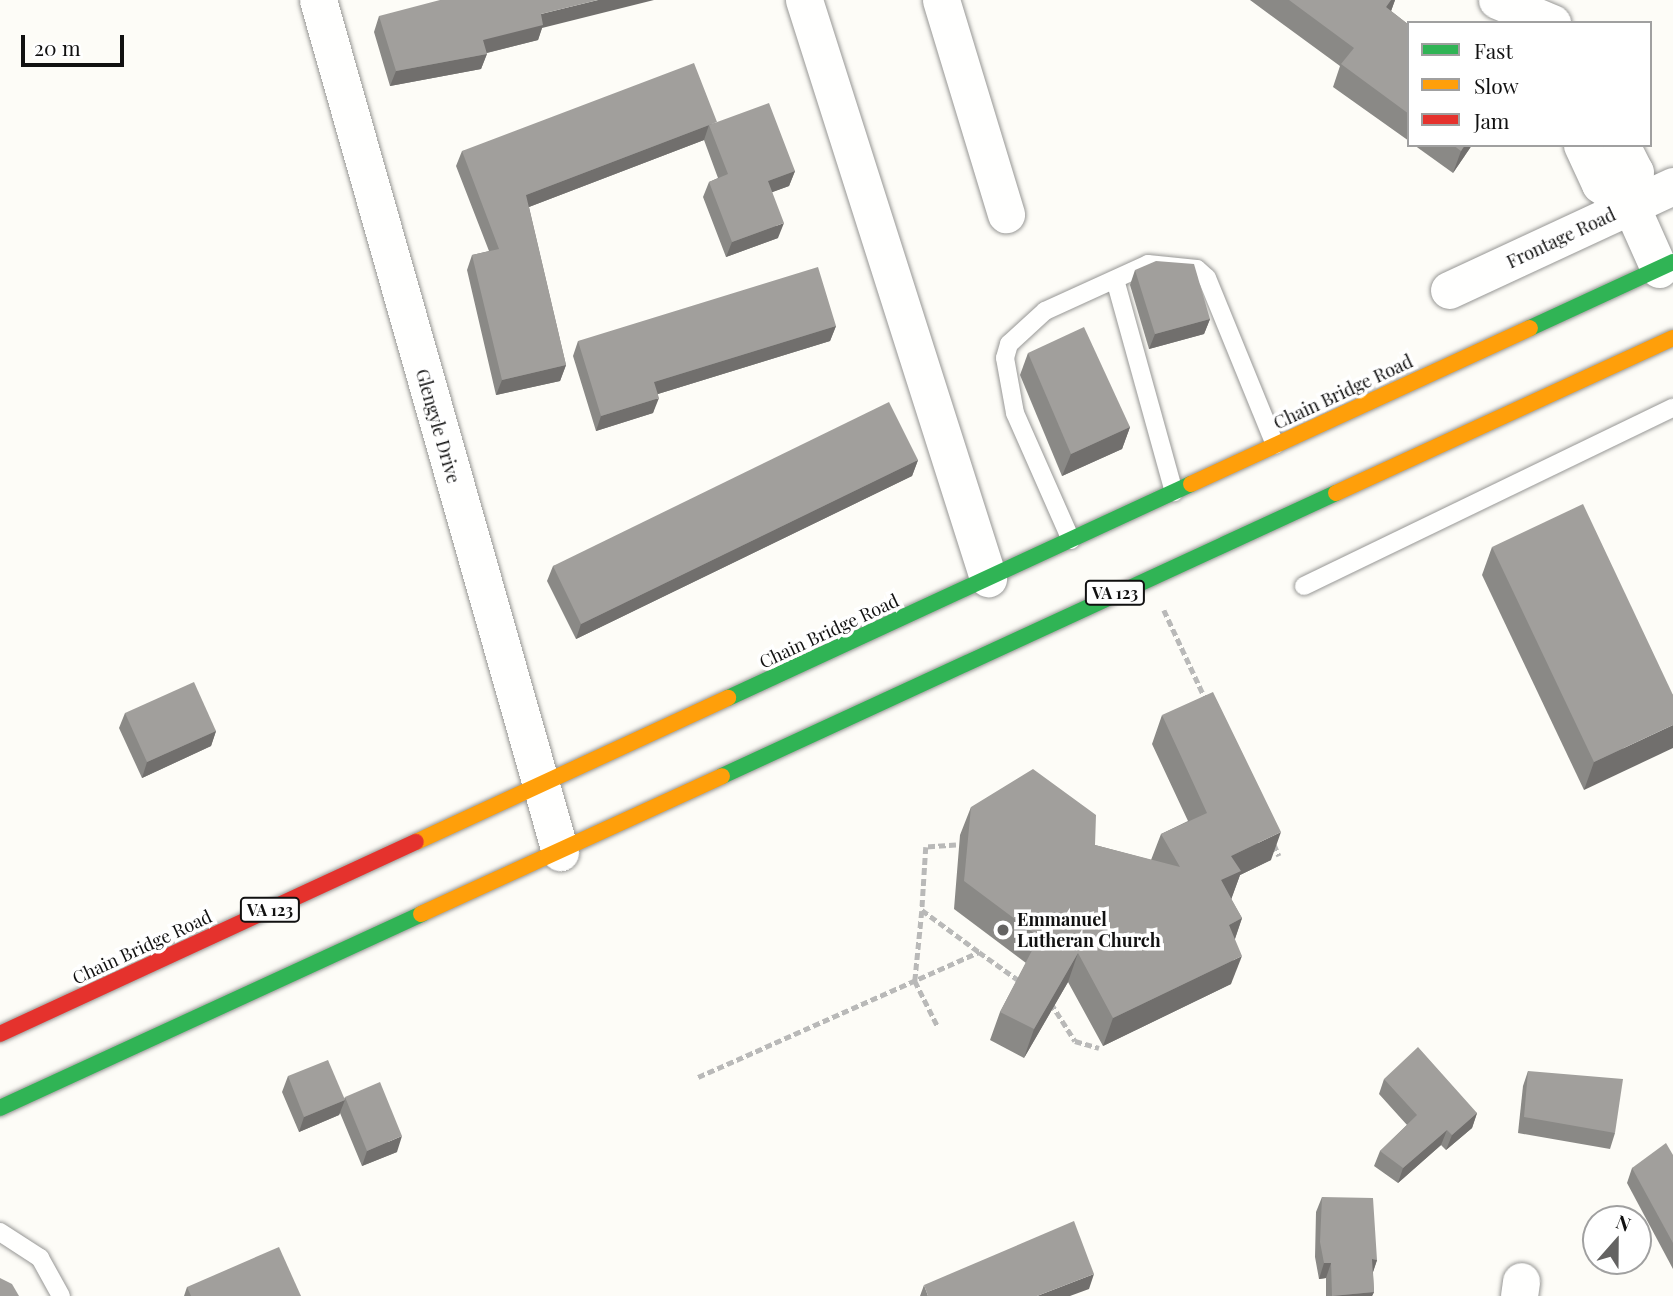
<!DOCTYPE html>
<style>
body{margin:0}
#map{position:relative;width:1673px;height:1296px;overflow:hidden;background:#fdfcf7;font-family:"Playfair Display",serif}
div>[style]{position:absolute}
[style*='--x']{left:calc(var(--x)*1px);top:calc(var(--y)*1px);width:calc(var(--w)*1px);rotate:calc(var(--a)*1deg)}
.path>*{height:4.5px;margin-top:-2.25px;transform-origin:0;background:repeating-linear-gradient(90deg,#b9b9b8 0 7px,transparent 0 10.5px)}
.roads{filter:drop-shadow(0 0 2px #979795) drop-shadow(0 0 2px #979795)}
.lane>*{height:18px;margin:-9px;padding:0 9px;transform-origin:9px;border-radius:9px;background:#fffffe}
.street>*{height:37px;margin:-18.5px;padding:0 18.5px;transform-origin:18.5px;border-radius:18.5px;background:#fffffe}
.fast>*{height:16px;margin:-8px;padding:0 8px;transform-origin:8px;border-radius:8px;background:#30b455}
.slow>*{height:16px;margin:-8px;padding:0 8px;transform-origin:8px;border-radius:8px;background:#ff9f0a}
.jam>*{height:16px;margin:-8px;padding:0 8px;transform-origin:8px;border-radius:8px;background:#e5322d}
.wall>*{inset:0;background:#8a8986}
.shaded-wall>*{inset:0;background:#716f6d}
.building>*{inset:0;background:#a19f9c}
.dots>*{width:19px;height:19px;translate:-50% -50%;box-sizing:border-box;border:4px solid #fff;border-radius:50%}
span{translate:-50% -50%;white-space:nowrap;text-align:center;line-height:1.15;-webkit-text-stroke:7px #fff;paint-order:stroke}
.shield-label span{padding:2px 5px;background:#fff;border:2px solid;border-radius:5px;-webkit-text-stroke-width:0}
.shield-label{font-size:16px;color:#111;font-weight:700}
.street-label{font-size:18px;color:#111}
.poi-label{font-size:18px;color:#111;font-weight:700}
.left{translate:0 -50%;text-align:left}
.legend{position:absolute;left:1407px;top:21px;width:245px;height:126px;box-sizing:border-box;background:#fff;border:2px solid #a0a0a0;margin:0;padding:9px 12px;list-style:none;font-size:21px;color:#111}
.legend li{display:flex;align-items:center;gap:14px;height:35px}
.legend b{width:35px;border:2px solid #a0a0a0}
.north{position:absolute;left:1582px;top:1205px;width:70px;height:70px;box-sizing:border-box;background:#fff;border:2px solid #a0a0a0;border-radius:50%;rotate:21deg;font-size:19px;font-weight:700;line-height:28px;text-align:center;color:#111}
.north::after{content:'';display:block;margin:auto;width:24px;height:32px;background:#646362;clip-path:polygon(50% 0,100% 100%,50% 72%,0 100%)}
.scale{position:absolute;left:21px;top:35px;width:103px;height:32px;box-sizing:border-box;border:4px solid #111;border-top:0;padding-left:9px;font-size:21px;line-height:24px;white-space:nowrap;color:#111;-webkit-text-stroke:5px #fff;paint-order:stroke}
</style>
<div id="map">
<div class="path">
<div style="--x:1164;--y:610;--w:99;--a:65"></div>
<div style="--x:1274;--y:844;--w:13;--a:67"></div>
<div style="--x:956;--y:845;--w:30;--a:176"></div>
<div style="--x:926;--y:847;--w:63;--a:93.6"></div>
<div style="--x:922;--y:910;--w:71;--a:36.4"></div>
<div style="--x:922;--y:911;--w:70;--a:95.7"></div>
<div style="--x:915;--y:981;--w:51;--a:63.4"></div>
<div style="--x:1051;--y:1003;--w:45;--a:57.7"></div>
<div style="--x:1075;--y:1041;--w:25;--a:16"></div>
<div style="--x:698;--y:1077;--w:308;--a:-24"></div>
<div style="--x:979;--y:952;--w:52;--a:35.5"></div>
</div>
<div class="roads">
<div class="lane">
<div style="--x:1116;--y:283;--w:217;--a:74.5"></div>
<div style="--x:1071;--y:540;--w:139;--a:-113.8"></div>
<div style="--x:1015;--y:413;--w:56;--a:-100.3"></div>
<div style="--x:1005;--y:358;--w:15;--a:-74"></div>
<div style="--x:1009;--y:344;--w:49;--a:-42.5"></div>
<div style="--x:1045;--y:311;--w:113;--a:-24.5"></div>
<div style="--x:1148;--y:264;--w:49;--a:5.8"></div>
<div style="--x:1197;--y:269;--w:13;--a:42"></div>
<div style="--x:1207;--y:278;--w:180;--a:67.8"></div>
<div style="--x:1304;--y:586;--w:410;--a:-25.8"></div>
<div style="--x:0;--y:1232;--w:48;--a:33"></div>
<div style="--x:40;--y:1258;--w:43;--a:61.1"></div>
</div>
<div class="street">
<div style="--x:318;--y:0;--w:886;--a:74.14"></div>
<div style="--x:804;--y:0;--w:607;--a:72.34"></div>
<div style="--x:941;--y:0;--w:224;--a:73.1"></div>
<div style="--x:1497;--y:0;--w:60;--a:22.7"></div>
<div style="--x:1582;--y:145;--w:43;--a:65.2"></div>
<div style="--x:1600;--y:184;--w:38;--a:35"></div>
<div style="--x:1621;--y:145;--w:30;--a:63"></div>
<div style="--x:1635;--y:172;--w:34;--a:97"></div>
<div style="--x:1631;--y:206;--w:69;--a:66"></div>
<div style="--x:1449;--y:290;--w:247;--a:-24.9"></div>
<div style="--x:1519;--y:1296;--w:15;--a:-82"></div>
</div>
<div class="fast">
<div style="--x:1530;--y:328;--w:157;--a:-24.8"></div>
<div style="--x:728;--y:698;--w:510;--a:-24.81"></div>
<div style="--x:722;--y:776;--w:676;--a:-24.75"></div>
<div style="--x:0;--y:1108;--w:464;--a:-24.7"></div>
</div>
<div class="slow">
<div style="--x:1191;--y:484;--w:373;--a:-24.7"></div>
<div style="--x:1336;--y:493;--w:371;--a:-24.7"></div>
<div style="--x:416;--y:842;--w:344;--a:-24.8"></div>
<div style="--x:421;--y:914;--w:331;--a:-24.6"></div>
</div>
<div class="jam">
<div style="--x:0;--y:1034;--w:458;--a:-24.8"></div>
</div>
</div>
<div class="wall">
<div style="clip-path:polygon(1250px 0,1395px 0,1391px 11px,1409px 25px,1409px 141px,1333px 87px,1340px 66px)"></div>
<div style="clip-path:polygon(379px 16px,542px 28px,538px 40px,487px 53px,481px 69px,390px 86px,374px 32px)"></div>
<div style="clip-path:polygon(717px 123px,795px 171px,789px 186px,772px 192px,778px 238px,726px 257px,703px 197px,709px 182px,718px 178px,704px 140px,529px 207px,566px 365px,560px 381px,496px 395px,467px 270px,472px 255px,489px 251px,456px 166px,462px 151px)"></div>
<div style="clip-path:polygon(1414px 145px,1472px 145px,1453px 173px)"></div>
<div style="clip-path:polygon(1135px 270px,1210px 319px,1204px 334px,1149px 349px,1130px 285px)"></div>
<div style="clip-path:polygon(836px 326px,830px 341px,658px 394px,653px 413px,596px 431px,573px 356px,578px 341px)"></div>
<div style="clip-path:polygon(1028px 353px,1130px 427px,1122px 449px,1062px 476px,1020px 375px)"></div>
<div style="clip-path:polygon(918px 460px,912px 476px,576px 639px,547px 581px,553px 566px)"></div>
<div style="clip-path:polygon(1492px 547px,1673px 695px,1584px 790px,1482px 575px)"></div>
<div style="clip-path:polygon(125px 713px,216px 731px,211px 746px,142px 778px,119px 728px)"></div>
<div style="clip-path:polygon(1162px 715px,1271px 860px,1240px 875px,1231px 899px,1242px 918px,1235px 939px,1231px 984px,1103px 1046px,1068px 982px,1024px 1058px,990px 1040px,1000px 1012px,1026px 963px,954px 909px,960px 835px,971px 807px,1095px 845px,1151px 860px,1161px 834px,1188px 821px,1152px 744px)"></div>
<div style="clip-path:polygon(1528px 1071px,1615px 1133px,1610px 1149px,1518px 1133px,1523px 1086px)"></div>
<div style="clip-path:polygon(288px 1076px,344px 1099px,345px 1097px,397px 1152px,362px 1166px,340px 1113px,339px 1115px,299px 1132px,282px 1092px)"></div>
<div style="clip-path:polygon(1384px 1079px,1477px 1113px,1472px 1128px,1446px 1150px,1441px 1145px,1398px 1183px,1374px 1166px,1380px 1151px,1407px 1125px,1379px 1094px)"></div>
<div style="clip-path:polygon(1673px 1155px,1673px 1269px,1627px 1183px,1632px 1168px)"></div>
<div style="clip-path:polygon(1322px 1197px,1377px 1260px,1373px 1272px,1374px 1292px,1372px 1296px,1326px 1296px,1326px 1278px,1319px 1279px,1315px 1257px,1316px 1212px)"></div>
<div style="clip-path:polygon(924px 1285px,928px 1296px,920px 1296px)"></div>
<div style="clip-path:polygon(187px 1287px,301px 1296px,184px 1296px)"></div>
</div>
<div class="shaded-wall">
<div style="clip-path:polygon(598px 0,654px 0,542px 28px,538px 40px,478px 55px,483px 40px,541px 14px)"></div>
<div style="clip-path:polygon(1391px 0,1395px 0,1390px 14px,1386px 7px)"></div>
<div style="clip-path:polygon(487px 54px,481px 69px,390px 86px,396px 71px)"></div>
<div style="clip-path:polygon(717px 122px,709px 125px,704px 140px,521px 210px,526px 195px)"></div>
<div style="clip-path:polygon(1465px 145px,1472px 145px,1453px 173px,1461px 151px)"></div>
<div style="clip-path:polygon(795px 171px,789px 186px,762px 196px,768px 181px)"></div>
<div style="clip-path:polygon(784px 223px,778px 238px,726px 257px,732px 242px)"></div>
<div style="clip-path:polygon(1210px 319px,1204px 334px,1149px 349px,1155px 334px)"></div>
<div style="clip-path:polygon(836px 326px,830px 341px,648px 397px,654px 382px)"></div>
<div style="clip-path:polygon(566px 365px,560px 381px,496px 395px,502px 380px)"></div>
<div style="clip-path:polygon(659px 398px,653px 413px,596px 431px,601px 416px)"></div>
<div style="clip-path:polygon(1130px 427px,1122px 449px,1062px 476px,1071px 454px)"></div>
<div style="clip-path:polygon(918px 460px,912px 476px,576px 639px,581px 624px)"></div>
<div style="clip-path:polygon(1673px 725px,1673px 748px,1584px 790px,1594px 762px)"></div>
<div style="clip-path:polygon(216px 731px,211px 746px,142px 778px,147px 762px)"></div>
<div style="clip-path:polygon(1281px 832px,1271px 860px,1240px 875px,1231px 900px,1221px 880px,1231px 856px)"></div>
<div style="clip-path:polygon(1242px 918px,1232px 947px,1229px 925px)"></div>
<div style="clip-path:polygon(1078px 953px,1068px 982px,1024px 1058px,1034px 1029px)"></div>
<div style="clip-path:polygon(1242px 956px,1231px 984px,1103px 1046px,1113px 1018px)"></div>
<div style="clip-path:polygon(345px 1100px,339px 1115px,299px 1132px,304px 1117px)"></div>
<div style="clip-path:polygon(1477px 1113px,1472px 1128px,1446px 1150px,1452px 1135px)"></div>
<div style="clip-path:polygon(1447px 1130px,1441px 1145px,1398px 1183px,1403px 1168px)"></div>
<div style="clip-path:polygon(402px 1136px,397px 1152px,362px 1166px,367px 1151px)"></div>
<div style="clip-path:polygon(1372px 1259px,1377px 1260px,1372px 1275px)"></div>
<div style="clip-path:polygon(1324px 1263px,1331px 1263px,1326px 1278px,1319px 1279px)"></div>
<div style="clip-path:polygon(1094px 1274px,1089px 1289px,1070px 1296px,1037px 1296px)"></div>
<div style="clip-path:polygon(1374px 1292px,1372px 1296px,1332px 1296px)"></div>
</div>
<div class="building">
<div style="clip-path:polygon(440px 0,598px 0,541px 14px,543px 25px,483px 40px,487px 54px,396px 71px,379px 16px)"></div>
<div style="clip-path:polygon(1289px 0,1391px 0,1386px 7px,1409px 25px,1409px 114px,1341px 64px,1354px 48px)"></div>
<div style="clip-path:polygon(694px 63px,717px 122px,526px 195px,566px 365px,502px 380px,472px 255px,499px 249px,462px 151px)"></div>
<div style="clip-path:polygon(769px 103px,795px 171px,768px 181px,784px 223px,732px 242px,709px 182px,728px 174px,709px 125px)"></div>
<div style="clip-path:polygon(1453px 145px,1465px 145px,1461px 151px)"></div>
<div style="clip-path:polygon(1156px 261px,1194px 264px,1210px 319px,1155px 334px,1135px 270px)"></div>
<div style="clip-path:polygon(818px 267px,836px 326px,654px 382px,659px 398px,601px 416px,578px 341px)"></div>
<div style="clip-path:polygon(1084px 327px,1130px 427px,1071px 454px,1028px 353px)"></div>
<div style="clip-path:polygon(889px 402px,918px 460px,581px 624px,553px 566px)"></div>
<div style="clip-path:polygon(1583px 504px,1673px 695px,1673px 725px,1594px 762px,1492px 547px)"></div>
<div style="clip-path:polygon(194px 682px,216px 731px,147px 762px,125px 713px)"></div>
<div style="clip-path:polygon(1213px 692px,1281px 832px,1231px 856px,1241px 871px,1221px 880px,1242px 918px,1229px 925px,1242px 956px,1113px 1018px,1078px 953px,1034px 1029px,1000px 1012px,1039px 937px,964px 881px,971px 807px,1033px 769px,1096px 815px,1095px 845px,1180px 867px,1161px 834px,1207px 813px,1162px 715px)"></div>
<div style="clip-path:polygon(1418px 1047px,1477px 1113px,1452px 1135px,1447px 1130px,1403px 1168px,1380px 1151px,1417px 1115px,1384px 1079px)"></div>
<div style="clip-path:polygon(328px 1060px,345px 1100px,304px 1117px,288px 1076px)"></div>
<div style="clip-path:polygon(1528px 1071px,1623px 1079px,1615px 1133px,1524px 1117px)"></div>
<div style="clip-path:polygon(380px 1082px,402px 1136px,367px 1151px,345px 1097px)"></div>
<div style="clip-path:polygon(1666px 1143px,1673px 1155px,1673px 1243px,1632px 1168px)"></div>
<div style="clip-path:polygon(1322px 1197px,1373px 1198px,1377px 1260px,1372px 1259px,1374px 1292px,1332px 1296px,1331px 1263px,1324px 1263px,1320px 1242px)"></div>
<div style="clip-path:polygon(1074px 1221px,1094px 1274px,1037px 1296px,928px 1296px,924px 1285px)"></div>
<div style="clip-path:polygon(279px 1247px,301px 1296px,191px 1296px,187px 1287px)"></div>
<div style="clip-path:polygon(0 1278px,12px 1284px,19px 1296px,0 1296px)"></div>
</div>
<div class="dots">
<div style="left:1003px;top:930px;background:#646362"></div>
</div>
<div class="shield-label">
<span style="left:1115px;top:593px">VA 123</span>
<span style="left:270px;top:910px">VA 123</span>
</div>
<div class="street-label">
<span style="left:1561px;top:238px;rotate:-25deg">Frontage Road</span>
<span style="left:1343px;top:392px;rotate:-25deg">Chain Bridge Road</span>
<span style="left:438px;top:426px;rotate:74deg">Glengyle Drive</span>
<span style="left:829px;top:631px;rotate:-25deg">Chain Bridge Road</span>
<span style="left:142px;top:947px;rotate:-25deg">Chain Bridge Road</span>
</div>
<div class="poi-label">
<span class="left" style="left:1017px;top:930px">Emmanuel<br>Lutheran Church</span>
</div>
<ul class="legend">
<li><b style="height:9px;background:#30b455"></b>Fast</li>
<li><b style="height:9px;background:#ff9f0a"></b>Slow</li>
<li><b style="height:9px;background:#e5322d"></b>Jam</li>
</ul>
<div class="north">N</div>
<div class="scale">20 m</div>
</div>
